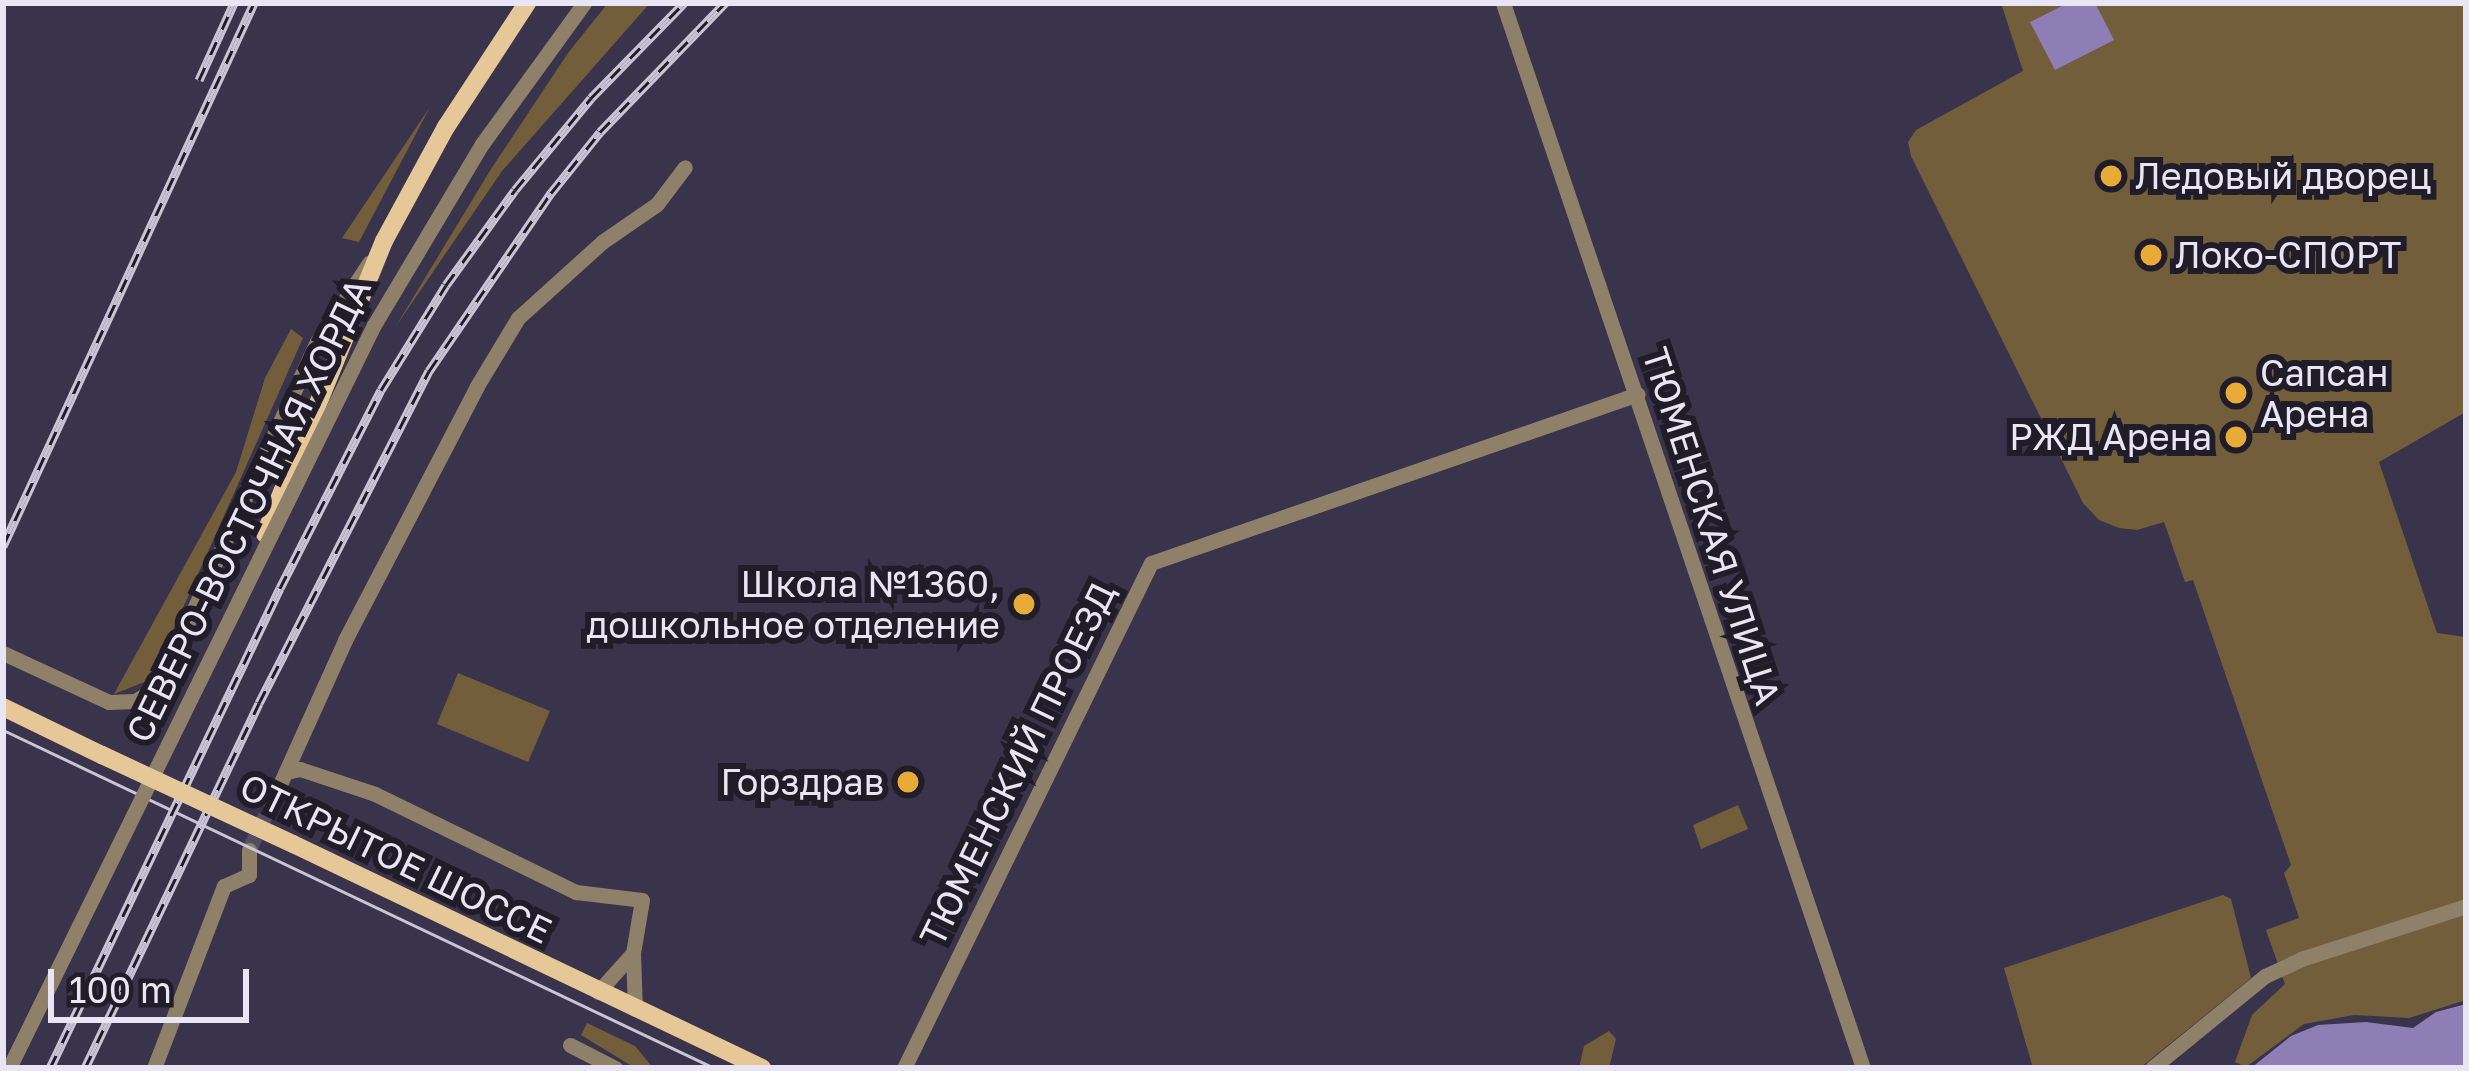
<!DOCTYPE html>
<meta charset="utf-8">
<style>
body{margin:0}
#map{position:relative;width:2469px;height:1071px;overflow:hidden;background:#3a334c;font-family:"Golos Text",sans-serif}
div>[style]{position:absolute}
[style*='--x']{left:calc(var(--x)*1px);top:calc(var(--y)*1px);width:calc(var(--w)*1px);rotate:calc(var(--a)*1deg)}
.green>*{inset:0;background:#735e3c}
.water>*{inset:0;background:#8f7eb5}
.minor-tunnel>*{height:15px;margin-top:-7.5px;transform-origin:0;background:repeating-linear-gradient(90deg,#544e65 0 15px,transparent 0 23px)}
.minor>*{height:15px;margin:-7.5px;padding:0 7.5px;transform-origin:7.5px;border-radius:7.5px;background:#8f8069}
.major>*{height:18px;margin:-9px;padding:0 9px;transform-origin:9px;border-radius:9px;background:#e6c798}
.tram>*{height:3px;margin:-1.5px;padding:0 1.5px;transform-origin:1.5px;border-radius:1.5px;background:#c9c4d6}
.rail>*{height:9px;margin-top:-4.5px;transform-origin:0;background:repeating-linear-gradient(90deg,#201d28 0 14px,#c9c4d6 0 28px);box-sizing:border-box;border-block:3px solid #c9c4d6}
.minor-bridge>*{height:15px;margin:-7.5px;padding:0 7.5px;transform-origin:7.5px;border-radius:7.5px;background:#8f8069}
.major-bridge>*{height:18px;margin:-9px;padding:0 9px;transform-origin:9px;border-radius:9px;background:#e6c798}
.dots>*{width:33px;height:33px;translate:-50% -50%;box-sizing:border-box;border:6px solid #201d28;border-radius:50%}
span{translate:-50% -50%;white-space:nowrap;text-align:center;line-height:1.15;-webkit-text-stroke:12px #201d28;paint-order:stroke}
.poi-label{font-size:36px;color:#e9e5f5}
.left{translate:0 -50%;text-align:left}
.right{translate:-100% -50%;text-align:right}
.street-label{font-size:36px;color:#e9e5f5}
.frame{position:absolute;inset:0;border:6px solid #e9e5f5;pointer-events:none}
.scale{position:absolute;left:48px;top:969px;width:201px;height:54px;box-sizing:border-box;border:6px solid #e9e5f5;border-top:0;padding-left:15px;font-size:36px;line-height:42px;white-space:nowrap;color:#e9e5f5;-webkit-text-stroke:9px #201d28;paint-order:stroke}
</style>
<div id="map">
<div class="green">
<div style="clip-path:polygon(608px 3px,650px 3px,502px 171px,396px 326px,491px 169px,568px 53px)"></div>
<div style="clip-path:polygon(2001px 3px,2466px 3px,2466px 418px,2464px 413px,2379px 462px,2437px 633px,2466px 637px,2466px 1000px,2409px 1018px,2354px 1015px,2304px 1024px,2246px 1067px,2235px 1062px,2252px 1015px,2285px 984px,2266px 930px,2299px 918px,2284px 873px,2291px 865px,2193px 580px,2185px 582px,2164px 522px,2137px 530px,2119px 528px,2099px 520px,2083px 503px,1911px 156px,1908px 142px,1916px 130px,2023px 71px)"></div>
<div style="clip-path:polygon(430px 107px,359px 242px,342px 238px)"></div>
<div style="clip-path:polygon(291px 329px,303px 338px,163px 653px,147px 681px,114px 694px,236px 472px,265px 378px)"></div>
<div style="clip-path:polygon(458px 673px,550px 711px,528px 762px,437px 724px)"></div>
<div style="clip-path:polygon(1738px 805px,1748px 829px,1701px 849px,1693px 825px)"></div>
<div style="clip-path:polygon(2223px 895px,2231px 899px,2251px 978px,2140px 1068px,2033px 1068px,2004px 968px)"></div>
<div style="clip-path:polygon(587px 1023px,635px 1046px,653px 1068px,635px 1068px,581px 1035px)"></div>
<div style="clip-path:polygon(1609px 1031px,1616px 1039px,1609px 1068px,1579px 1068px,1584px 1046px)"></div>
</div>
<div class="water">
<div style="clip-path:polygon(2068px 3px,2095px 3px,2114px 40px,2055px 70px,2030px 22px)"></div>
<div style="clip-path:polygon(2466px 1004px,2466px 1068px,2251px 1068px,2291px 1036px,2318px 1025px,2366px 1022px,2413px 1028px,2436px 1012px)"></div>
</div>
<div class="minor-tunnel">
<div style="--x:249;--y:850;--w:53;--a:-64.4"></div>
</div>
<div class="minor">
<div style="--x:1503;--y:3;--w:1124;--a:71.32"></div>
<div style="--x:3;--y:653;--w:117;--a:24.8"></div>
<div style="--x:109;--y:702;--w:26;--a:-2"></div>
<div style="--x:135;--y:701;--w:27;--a:-31"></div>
<div style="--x:158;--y:687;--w:380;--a:-65.3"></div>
<div style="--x:317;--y:342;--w:95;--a:-56.6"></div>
<div style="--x:286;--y:772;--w:14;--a:-12"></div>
<div style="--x:300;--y:769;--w:79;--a:18.4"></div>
<div style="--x:375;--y:794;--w:224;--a:26"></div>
<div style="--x:576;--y:892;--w:66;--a:6.9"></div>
<div style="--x:642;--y:900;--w:54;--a:99.6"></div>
<div style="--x:633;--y:953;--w:56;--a:88"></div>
<div style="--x:272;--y:802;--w:178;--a:-65.7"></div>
<div style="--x:345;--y:640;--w:286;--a:-62.5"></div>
<div style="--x:477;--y:386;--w:79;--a:-58.9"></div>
<div style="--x:518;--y:318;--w:113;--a:-42.1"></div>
<div style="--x:602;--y:242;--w:67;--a:-34.6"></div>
<div style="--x:657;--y:204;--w:46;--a:-52.9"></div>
<div style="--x:249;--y:875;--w:25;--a:-90"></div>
<div style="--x:598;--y:992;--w:52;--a:-48.1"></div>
<div style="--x:570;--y:1045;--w:51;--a:27.1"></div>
<div style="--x:154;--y:1068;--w:195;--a:-69"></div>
<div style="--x:224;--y:886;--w:27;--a:-24"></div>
<div style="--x:904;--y:1068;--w:562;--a:-63.94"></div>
<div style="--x:1151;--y:563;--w:515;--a:-19.14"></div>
<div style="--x:2152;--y:1068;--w:146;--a:-39.2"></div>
<div style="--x:2265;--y:976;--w:40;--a:-25"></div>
<div style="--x:2301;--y:959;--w:173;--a:-17.8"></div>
</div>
<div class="major">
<div style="--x:265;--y:534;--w:316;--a:-67.9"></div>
<div style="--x:384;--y:241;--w:130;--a:-61.5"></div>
<div style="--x:446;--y:127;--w:148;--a:-56.8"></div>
<div style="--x:3;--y:707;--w:110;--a:25.9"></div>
<div style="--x:293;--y:844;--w:520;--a:25.53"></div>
</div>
<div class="tram">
<div style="--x:3;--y:730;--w:787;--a:25.43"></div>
</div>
<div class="rail">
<div style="--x:199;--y:80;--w:85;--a:-65.6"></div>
<div style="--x:3;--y:546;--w:598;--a:-65.19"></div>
<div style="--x:50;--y:1068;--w:532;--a:-64.4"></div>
<div style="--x:280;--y:588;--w:222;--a:-63"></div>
<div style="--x:381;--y:390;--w:123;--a:-58.2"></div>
<div style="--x:446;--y:285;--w:117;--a:-54"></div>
<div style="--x:515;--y:190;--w:119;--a:-50.4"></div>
<div style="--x:591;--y:98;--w:133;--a:-45.6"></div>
<div style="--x:85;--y:1068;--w:404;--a:-64.5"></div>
<div style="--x:259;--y:703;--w:373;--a:-62.9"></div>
<div style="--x:429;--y:371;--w:216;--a:-55.6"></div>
<div style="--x:551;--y:193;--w:78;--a:-51.2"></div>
<div style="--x:600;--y:132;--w:180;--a:-45.9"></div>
</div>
<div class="minor-bridge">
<div style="--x:9;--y:1068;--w:828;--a:-63.84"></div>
<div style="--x:374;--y:325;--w:211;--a:-59.2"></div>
<div style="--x:482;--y:144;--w:174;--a:-54.1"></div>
</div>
<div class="major-bridge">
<div style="--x:102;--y:755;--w:211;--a:25"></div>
</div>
<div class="dots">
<div style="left:2111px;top:176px;background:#e8ab37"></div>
<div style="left:2151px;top:255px;background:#e8ab37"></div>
<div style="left:2236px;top:393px;background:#e8ab37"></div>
<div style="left:2236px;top:437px;background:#e8ab37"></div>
<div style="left:1024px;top:604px;background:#e8ab37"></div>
<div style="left:908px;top:782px;background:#e8ab37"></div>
</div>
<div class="poi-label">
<span class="left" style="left:2135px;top:176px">Ледовый дворец</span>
<span class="left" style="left:2175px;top:255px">Локо-СПОРТ</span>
<span class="left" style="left:2260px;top:393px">Сапсан<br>Арена</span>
<span class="right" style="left:2212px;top:437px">РЖД Арена</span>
<span class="right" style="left:1000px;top:604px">Школа №1360,<br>дошкольное отделение</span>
<span class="right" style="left:884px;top:782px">Горздрав</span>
</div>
<div class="street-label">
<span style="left:248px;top:510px;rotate:-64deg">СЕВЕРО-ВОСТОЧНАЯ ХОРДА</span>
<span style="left:1712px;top:526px;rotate:72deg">ТЮМЕНСКАЯ УЛИЦА</span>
<span style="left:1017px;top:764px;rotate:-64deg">ТЮМЕНСКИЙ ПРОЕЗД</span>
<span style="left:396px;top:858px;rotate:26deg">ОТКРЫТОЕ ШОССЕ</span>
</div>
<div class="frame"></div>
<div class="scale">100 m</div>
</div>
